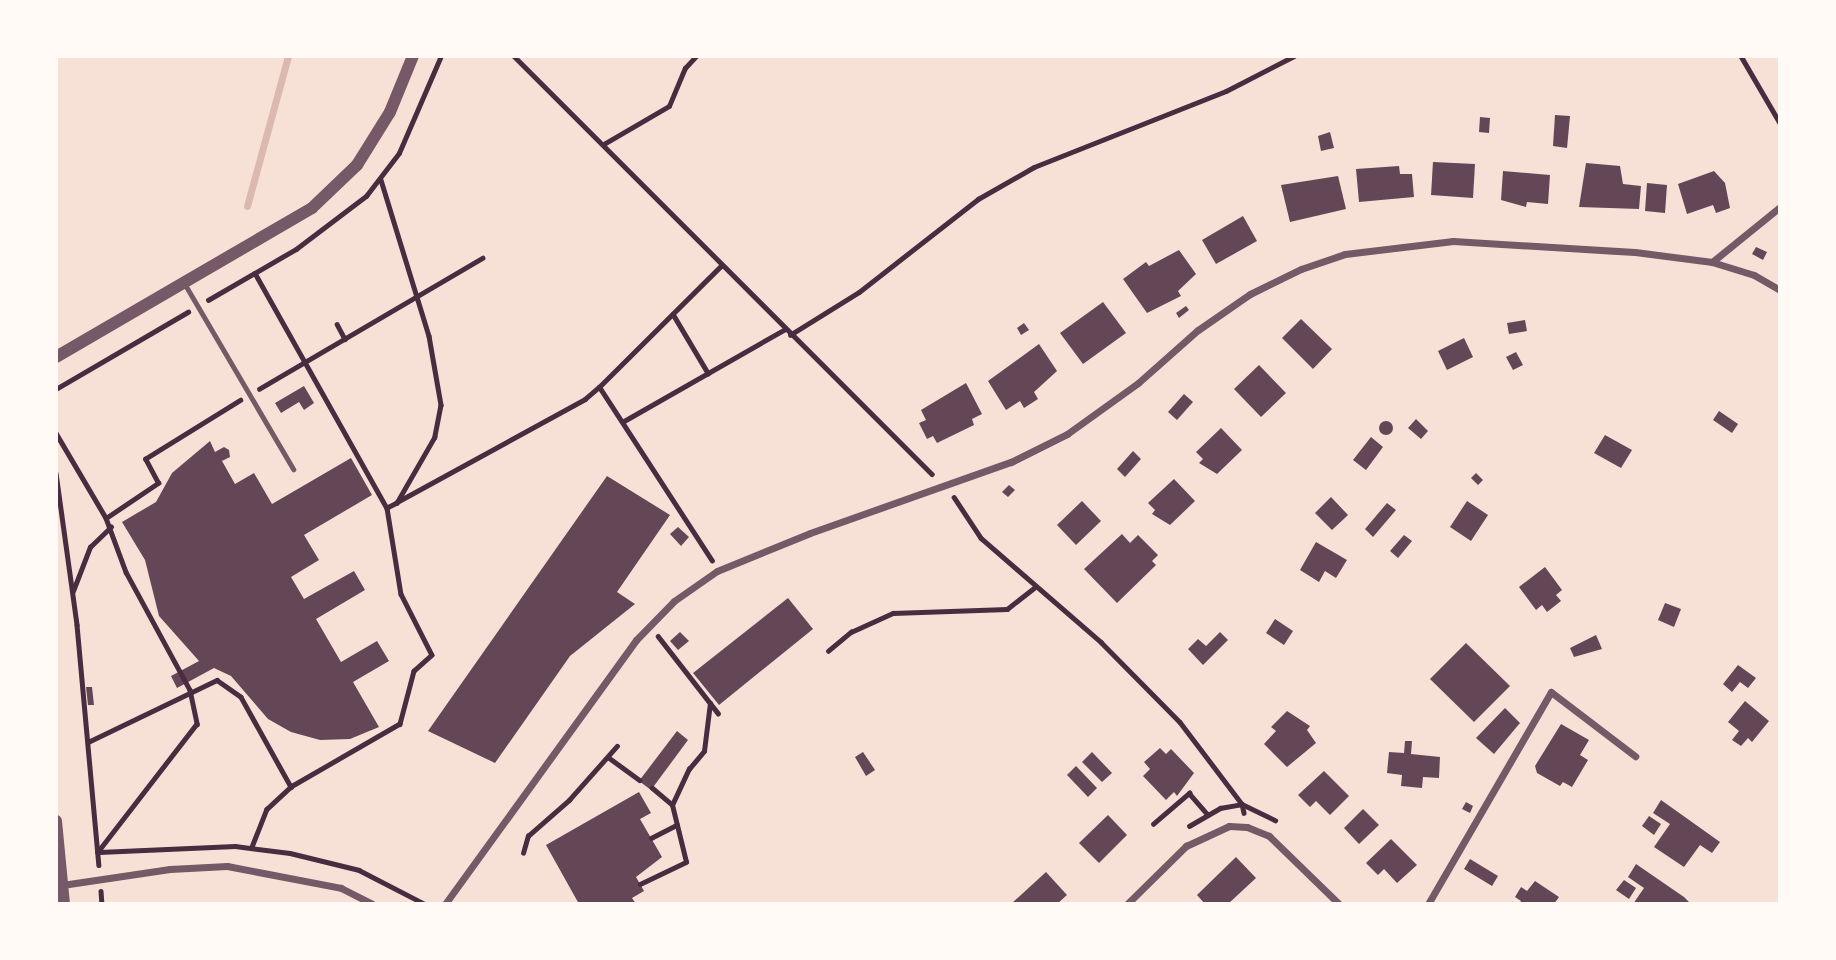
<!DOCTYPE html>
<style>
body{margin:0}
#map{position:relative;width:1836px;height:960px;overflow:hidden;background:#f7e1d7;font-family:"Exo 2",sans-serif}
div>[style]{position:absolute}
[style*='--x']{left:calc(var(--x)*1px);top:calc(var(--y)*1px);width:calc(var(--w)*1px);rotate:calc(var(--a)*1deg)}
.stream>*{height:7px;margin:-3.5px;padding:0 3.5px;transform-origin:3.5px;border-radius:3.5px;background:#dcb8b0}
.building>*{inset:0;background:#644757}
.round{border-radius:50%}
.path>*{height:4.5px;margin:-2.25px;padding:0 2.25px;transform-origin:2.25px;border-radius:2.25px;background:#4a2c40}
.service>*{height:5px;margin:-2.5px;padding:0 2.5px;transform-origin:2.5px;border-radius:2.5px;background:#755966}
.minor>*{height:7px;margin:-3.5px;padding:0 3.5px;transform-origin:3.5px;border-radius:3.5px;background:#755966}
.tertiary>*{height:12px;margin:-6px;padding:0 6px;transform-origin:6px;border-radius:6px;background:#755966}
span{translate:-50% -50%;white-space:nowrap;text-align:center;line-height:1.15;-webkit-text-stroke:5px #fffaf5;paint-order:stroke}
.frame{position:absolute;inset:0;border:58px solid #fffaf5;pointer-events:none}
</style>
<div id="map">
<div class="stream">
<div style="--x:247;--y:206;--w:156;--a:-74.7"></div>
</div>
<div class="building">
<div style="clip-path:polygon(1555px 115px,1570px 116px,1567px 148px,1553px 146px)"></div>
<div style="clip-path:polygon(1480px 117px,1490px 118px,1489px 133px,1479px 132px)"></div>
<div style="clip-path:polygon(1330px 132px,1334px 148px,1321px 151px,1318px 136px)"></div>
<div style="clip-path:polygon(1433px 162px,1475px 164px,1473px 198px,1431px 195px)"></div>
<div style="clip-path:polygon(1586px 163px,1620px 166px,1623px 184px,1641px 186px,1639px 209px,1579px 207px)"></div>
<div style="clip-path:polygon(1399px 166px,1400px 174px,1412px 174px,1414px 197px,1359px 202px,1356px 169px)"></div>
<div style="clip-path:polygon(1503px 171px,1550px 175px,1548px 204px,1527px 202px,1526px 207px,1501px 200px)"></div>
<div style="clip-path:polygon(1714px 171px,1725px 183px,1730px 208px,1716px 213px,1713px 205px,1687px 214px,1678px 184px)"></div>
<div style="clip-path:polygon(1338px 176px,1346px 209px,1290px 222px,1281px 185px)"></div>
<div style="clip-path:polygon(1647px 183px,1667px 185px,1665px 213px,1645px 211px)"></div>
<div style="clip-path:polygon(1243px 216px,1257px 241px,1216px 264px,1202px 240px)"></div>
<div style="clip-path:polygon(1756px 247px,1767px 252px,1763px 260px,1752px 254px)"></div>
<div style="clip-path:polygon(1179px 250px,1196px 274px,1178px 291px,1181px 296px,1147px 313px,1123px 279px,1146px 262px,1149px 266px)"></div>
<div style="clip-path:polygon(1103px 302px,1126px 333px,1083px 364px,1060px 333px)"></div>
<div style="clip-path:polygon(1186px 306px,1189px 310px,1179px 318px,1176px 313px)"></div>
<div style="clip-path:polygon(1301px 319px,1332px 349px,1313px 369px,1282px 338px)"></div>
<div style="clip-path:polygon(1525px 320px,1527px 331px,1509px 334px,1507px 323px)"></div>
<div style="clip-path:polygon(1024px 323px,1029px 330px,1021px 335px,1017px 328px)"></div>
<div style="clip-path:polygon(1464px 338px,1473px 357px,1447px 370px,1438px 351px)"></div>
<div style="clip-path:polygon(1039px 344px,1057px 371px,1034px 392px,1038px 399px,1024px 408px,1020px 401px,1006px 410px,988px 381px)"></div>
<div style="clip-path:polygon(1516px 352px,1523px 365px,1513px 370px,1506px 357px)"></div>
<div style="clip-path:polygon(1259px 365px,1286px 393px,1261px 417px,1234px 389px)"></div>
<div style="clip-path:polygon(966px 383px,982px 414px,972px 419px,974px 425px,937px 443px,933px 436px,927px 439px,919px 423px,926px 420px,921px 410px)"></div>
<div style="clip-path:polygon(304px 386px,314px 403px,304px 410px,299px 402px,281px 413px,275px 403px)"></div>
<div style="clip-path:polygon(1184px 394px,1193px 402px,1177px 420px,1168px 412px)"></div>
<div style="clip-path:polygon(1719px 411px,1738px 424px,1732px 433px,1713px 420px)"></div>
<div style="clip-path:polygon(1416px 419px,1428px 431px,1421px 439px,1408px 428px)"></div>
<div class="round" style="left:1379px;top:421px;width:14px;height:14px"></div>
<div style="clip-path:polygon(1221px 428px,1242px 450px,1217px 474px,1199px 463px,1203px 459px,1196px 452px)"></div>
<div style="clip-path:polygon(1605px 435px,1632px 450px,1621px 468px,1594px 453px)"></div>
<div style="clip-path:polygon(1371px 437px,1383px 447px,1366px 470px,1353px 460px)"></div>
<div style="clip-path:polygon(210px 441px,215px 452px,224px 447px,229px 450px,230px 457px,222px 461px,235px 484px,254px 473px,272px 504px,351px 458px,372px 495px,304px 535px,319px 560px,291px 577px,304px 599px,354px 571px,365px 590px,316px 619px,341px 662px,377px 641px,389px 661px,353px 682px,379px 727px,350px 739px,320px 740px,291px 732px,268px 719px,231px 676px,214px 668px,177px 688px,171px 676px,199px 661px,159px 616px,145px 560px,122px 522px,156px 502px,172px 473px)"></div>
<div style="clip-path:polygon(1133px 451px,1141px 459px,1125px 477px,1117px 469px)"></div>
<div style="clip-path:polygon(1476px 473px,1483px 480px,1478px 485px,1471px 478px)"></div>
<div style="clip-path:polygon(607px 476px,670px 515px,617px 592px,635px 604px,570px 656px,495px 763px,428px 731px)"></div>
<div style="clip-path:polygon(1174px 479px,1195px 501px,1170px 525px,1152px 514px,1155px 510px,1148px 503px)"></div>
<div style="clip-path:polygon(1009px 485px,1015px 490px,1008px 497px,1002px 492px)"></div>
<div style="clip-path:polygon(1331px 497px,1348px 515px,1332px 530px,1315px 513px)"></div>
<div style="clip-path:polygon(1082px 501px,1101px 521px,1076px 545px,1057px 525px)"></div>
<div style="clip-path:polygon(1467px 501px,1488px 515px,1471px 541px,1450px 527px)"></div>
<div style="clip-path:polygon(1387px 503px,1396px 510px,1373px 537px,1365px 529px)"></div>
<div style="clip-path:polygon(678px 527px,689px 537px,681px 546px,670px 534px)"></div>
<div style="clip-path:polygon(1122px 534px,1130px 543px,1138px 535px,1158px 555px,1152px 561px,1156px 565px,1117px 603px,1084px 569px)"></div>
<div style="clip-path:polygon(1404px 535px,1412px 541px,1398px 558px,1390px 551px)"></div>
<div style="clip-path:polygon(1316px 542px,1347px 560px,1336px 578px,1325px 571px,1319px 582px,1300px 570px)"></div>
<div style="clip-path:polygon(1545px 567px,1562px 590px,1556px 595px,1561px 601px,1547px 612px,1542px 605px,1536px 610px,1519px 587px)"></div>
<div style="clip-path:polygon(788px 598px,813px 629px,719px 705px,693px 673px)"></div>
<div style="clip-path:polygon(1665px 603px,1681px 609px,1674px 627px,1658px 620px)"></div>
<div style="clip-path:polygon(1275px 619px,1293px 631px,1284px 645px,1266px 633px)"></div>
<div style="clip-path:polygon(680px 632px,689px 641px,678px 650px,670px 641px)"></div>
<div style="clip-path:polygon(1220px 632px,1228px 640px,1203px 665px,1188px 649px,1198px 639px,1206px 646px)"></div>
<div style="clip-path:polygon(1596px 635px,1602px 649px,1574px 657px,1570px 648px)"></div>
<div style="clip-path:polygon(1466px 643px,1510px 686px,1474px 722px,1430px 679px)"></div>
<div style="clip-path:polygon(1738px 665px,1756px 678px,1748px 688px,1740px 682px,1732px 692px,1723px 684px)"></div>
<div style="clip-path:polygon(86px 687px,92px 687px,94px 705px,88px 705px)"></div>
<div style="clip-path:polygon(1745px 701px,1769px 721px,1752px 742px,1748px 738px,1741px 746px,1732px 740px,1739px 731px,1728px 722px)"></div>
<div style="clip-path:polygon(1505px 708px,1520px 723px,1494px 754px,1476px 738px)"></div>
<div style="clip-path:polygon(1287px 711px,1310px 726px,1307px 730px,1316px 743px,1287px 767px,1264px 744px,1276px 731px,1271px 727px)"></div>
<div style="clip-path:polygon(1561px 724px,1589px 740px,1580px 755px,1588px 760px,1572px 787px,1563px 782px,1560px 786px,1537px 773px,1535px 766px)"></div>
<div style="clip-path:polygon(677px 731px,688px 740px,651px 790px,639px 781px)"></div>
<div style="clip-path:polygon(1405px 741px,1412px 741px,1411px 754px,1440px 757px,1439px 778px,1423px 777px,1422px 788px,1401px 786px,1402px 775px,1387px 773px,1389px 752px,1404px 753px)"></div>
<div style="clip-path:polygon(1160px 748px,1166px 754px,1171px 749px,1194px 773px,1177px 796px,1174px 792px,1166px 800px,1143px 776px,1150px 769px,1144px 762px)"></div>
<div style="clip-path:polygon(863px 752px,875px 770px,866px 776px,855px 757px)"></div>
<div style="clip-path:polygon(1092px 752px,1112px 773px,1102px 782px,1082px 762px)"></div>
<div style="clip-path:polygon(1076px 766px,1097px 788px,1088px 797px,1067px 775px)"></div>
<div style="clip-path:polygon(1324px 771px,1349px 796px,1330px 815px,1316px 801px,1310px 807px,1298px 795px)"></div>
<div style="clip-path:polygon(639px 792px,651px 813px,640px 819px,662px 857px,636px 877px,644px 891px,632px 898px,636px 904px,579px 904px,546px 845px)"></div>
<div style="clip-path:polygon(1661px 800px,1720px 842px,1712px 853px,1700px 845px,1684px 867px,1654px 847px,1670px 824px,1653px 813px)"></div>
<div style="clip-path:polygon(1466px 802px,1473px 806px,1470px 813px,1462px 809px)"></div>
<div style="clip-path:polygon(1363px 809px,1379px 825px,1359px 844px,1344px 828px)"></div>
<div style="clip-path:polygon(1108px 815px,1127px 835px,1099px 863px,1079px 843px)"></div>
<div style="clip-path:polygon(1649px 816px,1661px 824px,1654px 835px,1642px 826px)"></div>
<div style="clip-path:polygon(1391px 839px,1417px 865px,1397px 883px,1384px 869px,1378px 875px,1366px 863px)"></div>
<div style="clip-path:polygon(1236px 857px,1256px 878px,1228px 904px,1205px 904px,1197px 895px)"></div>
<div style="clip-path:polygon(1470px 859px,1498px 876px,1492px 886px,1464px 869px)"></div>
<div style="clip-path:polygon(1636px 864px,1684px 897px,1691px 904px,1633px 904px,1644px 888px,1628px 877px)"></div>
<div style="clip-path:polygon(1046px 872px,1067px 895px,1057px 904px,1011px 904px)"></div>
<div style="clip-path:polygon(1624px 880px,1636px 888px,1629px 899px,1616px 890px)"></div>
<div style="clip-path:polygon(1535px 881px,1559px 897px,1554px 904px,1519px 904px,1521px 901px,1515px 897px,1521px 887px,1527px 891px)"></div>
</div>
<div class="path">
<div style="--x:514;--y:56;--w:591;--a:45"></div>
<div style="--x:1741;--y:56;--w:78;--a:59.8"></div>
<div style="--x:604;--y:144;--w:75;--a:-30.3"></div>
<div style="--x:669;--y:106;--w:41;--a:-67.2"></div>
<div style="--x:685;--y:68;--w:16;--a:-47"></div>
<div style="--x:381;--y:180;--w:163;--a:72.9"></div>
<div style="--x:429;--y:336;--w:70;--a:80.1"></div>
<div style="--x:441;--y:405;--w:33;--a:101"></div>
<div style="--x:435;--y:437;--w:76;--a:119.9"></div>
<div style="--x:397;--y:503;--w:11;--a:153"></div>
<div style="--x:255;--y:273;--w:270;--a:60.7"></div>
<div style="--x:387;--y:508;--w:87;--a:80.8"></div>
<div style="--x:401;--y:594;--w:68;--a:63.1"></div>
<div style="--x:432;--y:655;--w:24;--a:138"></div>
<div style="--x:414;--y:671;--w:55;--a:104.8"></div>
<div style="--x:400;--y:724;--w:126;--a:150"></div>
<div style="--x:208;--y:300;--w:102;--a:-30.1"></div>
<div style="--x:296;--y:249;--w:88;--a:-37.1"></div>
<div style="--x:366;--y:196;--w:54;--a:-52.5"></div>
<div style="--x:399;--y:153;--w:106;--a:-66.6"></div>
<div style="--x:673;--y:314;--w:69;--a:59.3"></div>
<div style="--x:337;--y:324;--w:17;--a:62"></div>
<div style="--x:790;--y:335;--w:81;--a:-31.9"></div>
<div style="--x:859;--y:292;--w:151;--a:-38"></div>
<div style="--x:978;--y:199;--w:64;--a:-29.7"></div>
<div style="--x:1034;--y:167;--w:206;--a:-21.6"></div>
<div style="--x:1226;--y:91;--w:76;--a:-27.2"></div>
<div style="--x:56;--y:389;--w:153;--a:-30.3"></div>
<div style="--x:259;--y:389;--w:259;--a:-30.4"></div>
<div style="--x:624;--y:421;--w:185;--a:-29.7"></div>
<div style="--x:56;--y:433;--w:99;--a:59.5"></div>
<div style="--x:106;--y:518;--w:58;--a:69.7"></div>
<div style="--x:126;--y:572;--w:134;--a:61.5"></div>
<div style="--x:190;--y:690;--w:35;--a:78"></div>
<div style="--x:197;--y:724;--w:162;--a:127.7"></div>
<div style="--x:56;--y:473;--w:153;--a:82.1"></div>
<div style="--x:77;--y:625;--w:241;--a:84.8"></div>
<div style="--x:954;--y:497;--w:49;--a:56.6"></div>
<div style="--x:981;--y:538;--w:159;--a:40.9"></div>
<div style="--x:1101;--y:642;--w:112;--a:45.4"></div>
<div style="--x:1180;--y:722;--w:103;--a:52.9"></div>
<div style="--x:1242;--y:804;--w:9;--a:77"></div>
<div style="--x:397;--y:502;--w:214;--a:-28.7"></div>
<div style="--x:585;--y:399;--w:18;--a:-41"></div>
<div style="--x:106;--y:518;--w:63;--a:-33.9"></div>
<div style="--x:158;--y:483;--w:27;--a:-118"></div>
<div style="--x:145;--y:459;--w:112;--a:-31.8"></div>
<div style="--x:712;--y:561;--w:207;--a:-123"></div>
<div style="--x:599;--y:387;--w:172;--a:-44.8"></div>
<div style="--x:73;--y:591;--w:47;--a:-68.9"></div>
<div style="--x:90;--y:547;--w:29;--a:-44"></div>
<div style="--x:658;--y:636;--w:98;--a:52.1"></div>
<div style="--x:828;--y:651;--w:30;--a:-40"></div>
<div style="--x:851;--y:632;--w:46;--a:-24.3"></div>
<div style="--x:893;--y:613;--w:114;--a:-2"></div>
<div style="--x:1007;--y:609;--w:34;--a:-38"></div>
<div style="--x:88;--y:742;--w:143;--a:-25.7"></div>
<div style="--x:217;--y:680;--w:29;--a:35"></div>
<div style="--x:241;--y:697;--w:103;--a:60.9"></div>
<div style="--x:291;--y:787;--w:33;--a:137"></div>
<div style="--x:267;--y:809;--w:41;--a:111.5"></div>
<div style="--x:608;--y:757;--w:39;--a:36"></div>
<div style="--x:672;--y:805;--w:40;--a:-65"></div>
<div style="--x:689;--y:769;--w:23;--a:-50"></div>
<div style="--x:704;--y:751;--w:48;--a:-82.9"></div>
<div style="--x:1153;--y:824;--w:48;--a:-40.7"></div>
<div style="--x:1189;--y:793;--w:28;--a:49"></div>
<div style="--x:1189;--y:826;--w:36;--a:-30"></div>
<div style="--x:1220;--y:808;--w:22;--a:-10"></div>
<div style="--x:1242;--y:804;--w:37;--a:26"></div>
<div style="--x:651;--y:838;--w:29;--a:-27"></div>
<div style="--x:99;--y:852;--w:136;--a:-2.5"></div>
<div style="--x:235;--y:846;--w:55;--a:7.3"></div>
<div style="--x:290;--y:853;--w:71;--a:13.8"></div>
<div style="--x:359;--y:870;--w:74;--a:27.3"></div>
<div style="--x:523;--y:853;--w:18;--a:-74"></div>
<div style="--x:528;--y:836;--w:55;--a:-41.3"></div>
<div style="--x:569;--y:800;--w:72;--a:-48.4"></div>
<div style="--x:640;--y:884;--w:51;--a:-25.6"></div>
<div style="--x:686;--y:862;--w:59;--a:-103.8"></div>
<div style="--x:672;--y:805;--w:26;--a:-140"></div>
<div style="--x:101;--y:891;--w:13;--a:86"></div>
</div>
<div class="service">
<div style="--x:184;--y:283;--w:216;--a:59.6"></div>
</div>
<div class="minor">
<div style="--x:1712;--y:262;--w:87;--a:-39"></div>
<div style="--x:62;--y:885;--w:109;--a:-8.4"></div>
<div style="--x:170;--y:869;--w:57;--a:-3"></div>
<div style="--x:227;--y:866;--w:116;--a:10.9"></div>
<div style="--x:341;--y:888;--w:35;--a:27"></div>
<div style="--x:445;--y:904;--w:326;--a:-54.1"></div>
<div style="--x:636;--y:640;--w:54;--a:-45.7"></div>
<div style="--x:674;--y:601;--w:52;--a:-34.9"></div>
<div style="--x:717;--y:571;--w:100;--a:-22.2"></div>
<div style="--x:810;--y:533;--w:213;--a:-19.5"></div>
<div style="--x:1011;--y:462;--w:63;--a:-26.6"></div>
<div style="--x:1067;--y:434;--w:87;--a:-35.7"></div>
<div style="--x:1138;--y:383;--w:80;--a:-41.5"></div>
<div style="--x:1198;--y:330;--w:63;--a:-34.7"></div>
<div style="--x:1250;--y:294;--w:57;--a:-26.1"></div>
<div style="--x:1301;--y:269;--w:46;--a:-18.8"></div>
<div style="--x:1345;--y:254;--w:109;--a:-6.9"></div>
<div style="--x:1453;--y:241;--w:182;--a:3.5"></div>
<div style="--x:1635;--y:252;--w:78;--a:7.4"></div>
<div style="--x:1712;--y:262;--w:44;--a:17.2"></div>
<div style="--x:1754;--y:275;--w:30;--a:30"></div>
<div style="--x:1127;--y:904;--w:83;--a:-44.5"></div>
<div style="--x:1186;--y:846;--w:47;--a:-24.9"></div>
<div style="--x:1229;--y:826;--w:18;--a:3"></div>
<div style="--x:1247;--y:827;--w:24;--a:22"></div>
<div style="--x:1269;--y:836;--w:98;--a:44.2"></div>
<div style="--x:1428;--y:904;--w:245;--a:-59.9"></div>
<div style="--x:1551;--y:692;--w:106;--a:37.3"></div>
</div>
<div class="tertiary">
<div style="--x:56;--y:357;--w:296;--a:-30.2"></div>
<div style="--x:312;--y:208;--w:62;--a:-43.7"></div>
<div style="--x:357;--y:165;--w:62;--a:-58.1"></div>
<div style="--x:390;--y:112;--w:61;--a:-67.7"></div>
<div style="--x:56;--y:821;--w:83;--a:84.5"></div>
</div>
<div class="frame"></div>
</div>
